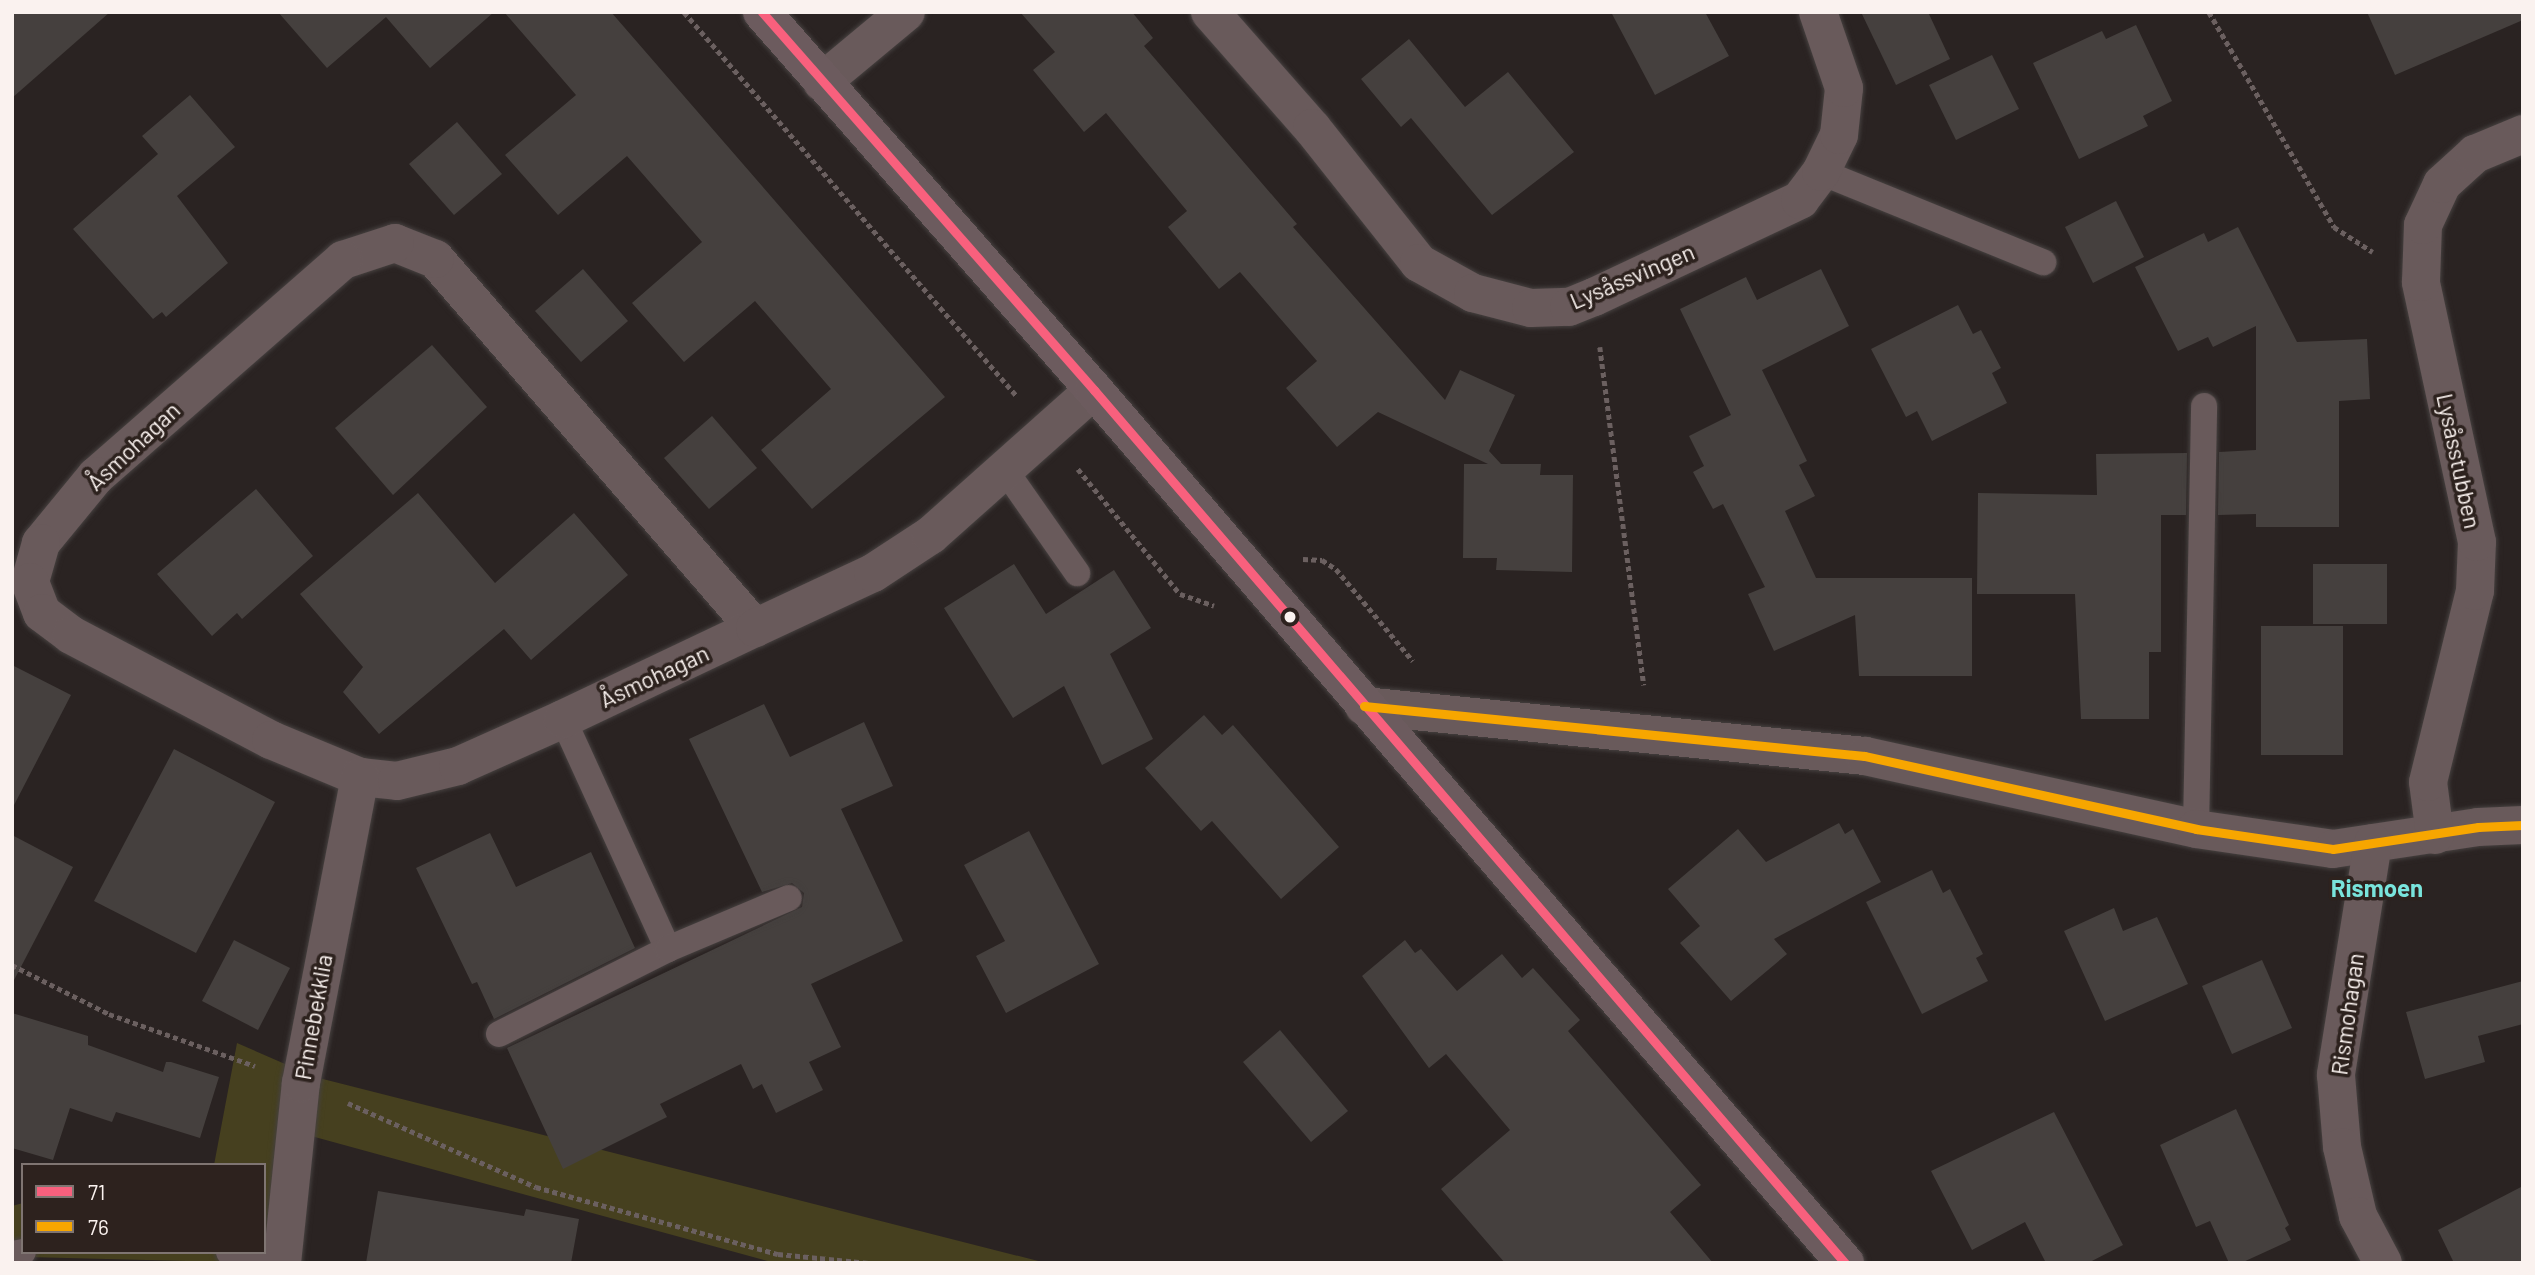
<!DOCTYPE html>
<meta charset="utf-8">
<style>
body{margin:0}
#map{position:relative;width:2535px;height:1275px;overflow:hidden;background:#2a2322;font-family:Barlow,sans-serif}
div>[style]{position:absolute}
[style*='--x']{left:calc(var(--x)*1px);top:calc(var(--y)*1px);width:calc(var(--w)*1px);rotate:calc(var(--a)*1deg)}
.green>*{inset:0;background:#46401f}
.building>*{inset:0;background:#45403e}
.path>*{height:4.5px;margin-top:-2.25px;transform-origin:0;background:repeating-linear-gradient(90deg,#6b6060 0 5px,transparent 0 8.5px)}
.roads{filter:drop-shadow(0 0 2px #464140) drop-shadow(0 0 2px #464140)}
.lane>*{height:26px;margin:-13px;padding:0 13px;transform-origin:13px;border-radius:13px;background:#695a5b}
.street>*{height:38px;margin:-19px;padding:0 19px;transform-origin:19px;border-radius:19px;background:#695a5b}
.secondary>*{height:38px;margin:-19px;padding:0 19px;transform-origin:19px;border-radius:19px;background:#6c5b5e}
.bus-1>*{height:9px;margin:-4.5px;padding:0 4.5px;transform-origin:4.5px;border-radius:4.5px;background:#f8607d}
.bus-2>*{height:9px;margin:-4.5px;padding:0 4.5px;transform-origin:4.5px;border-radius:4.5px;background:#f7a600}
.dots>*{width:19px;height:19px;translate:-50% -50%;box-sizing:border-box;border:4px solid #2d221e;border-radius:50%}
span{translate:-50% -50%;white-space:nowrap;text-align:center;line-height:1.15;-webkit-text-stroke:7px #2d221e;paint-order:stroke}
.street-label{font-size:23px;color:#faf2ef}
.neighbourhood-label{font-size:24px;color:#79e4dc;font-weight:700}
.frame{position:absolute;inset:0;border:14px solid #faf2ef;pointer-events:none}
.legend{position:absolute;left:21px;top:1163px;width:245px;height:91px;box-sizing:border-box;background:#2d221e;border:2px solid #7f7572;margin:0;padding:9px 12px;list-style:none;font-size:21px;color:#faf2ef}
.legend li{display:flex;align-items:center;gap:14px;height:35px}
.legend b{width:35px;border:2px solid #7f7572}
</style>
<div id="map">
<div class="green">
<div style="clip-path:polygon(237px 1043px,315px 1077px,1046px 1263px,775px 1263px,282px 1128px,269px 1263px,27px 1257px,12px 1263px,12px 1206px,23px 1203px,23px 1252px,264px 1252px,264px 1165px,214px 1165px)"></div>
</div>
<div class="building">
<div style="clip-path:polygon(12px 12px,110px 12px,12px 98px)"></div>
<div style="clip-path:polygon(278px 12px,494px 12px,430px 68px,386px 17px,327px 68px)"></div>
<div style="clip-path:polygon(504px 12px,611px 12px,945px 397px,812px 509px,761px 450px,831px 389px,755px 301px,684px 362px,632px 303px,702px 242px,627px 156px,558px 215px,505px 155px,576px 95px)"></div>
<div style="clip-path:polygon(1020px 12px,1132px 12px,1153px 38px,1144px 46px,1297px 224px,1293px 227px,1445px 400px,1460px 370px,1515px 395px,1489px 451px,1501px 464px,1541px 464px,1540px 475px,1573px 475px,1572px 572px,1496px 570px,1497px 558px,1463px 558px,1464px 464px,1488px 464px,1378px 412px,1337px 447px,1286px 388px,1317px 361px,1240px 272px,1219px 289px,1168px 227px,1187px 211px,1106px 113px,1084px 132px,1033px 70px,1055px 52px)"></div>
<div style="clip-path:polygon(1611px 12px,1705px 12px,1729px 56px,1655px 95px)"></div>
<div style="clip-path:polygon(1861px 12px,1928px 12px,1950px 59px,1896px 85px)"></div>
<div style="clip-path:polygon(2367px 12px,2523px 12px,2523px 20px,2395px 75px)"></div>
<div style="clip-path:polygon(2136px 25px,2172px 101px,2143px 116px,2148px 126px,2079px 159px,2033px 63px,2102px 31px,2106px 39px)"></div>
<div style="clip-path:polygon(1409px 39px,1465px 107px,1508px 72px,1574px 152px,1492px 215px,1411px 118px,1401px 127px,1361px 79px)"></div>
<div style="clip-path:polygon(1992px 55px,2019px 109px,1956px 140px,1929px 85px)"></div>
<div style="clip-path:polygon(190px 95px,235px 147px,177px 196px,228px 263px,166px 317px,162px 312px,153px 319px,73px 229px,158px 154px,142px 136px)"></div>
<div style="clip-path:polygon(457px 122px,502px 174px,454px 215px,409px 164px)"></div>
<div style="clip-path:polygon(2116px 201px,2144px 257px,2093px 283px,2065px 227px)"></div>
<div style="clip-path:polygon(2238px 227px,2297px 342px,2367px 339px,2370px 399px,2339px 401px,2339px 527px,2256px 527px,2256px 514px,2218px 515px,2219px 452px,2256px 450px,2256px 326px,2213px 347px,2208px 337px,2178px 351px,2135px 267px,2204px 233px,2208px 242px)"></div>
<div style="clip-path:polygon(583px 269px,628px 321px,581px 362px,535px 311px)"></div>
<div style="clip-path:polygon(1821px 269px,1849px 326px,1762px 370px,1807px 461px,1799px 465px,1815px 496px,1785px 511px,1816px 578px,1972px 578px,1972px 676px,1859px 676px,1855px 615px,1774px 651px,1748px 594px,1765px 587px,1723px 504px,1713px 509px,1693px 472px,1704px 466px,1689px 436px,1731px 415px,1680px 309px,1746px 277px,1757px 300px)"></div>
<div style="clip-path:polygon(1958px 305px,1973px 334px,1981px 330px,2001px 368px,1992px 373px,2007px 403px,1932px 441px,1917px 411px,1906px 417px,1871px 349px)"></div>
<div style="clip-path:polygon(432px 345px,487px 407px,393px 495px,335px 428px)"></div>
<div style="clip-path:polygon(712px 416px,757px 468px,709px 509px,664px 458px)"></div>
<div style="clip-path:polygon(2187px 453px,2186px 515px,2161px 515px,2161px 652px,2149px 652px,2149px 719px,2081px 719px,2075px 594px,1977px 594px,1978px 493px,2097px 495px,2096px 454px)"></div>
<div style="clip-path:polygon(256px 489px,313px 556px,242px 619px,237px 613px,212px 636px,157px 574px)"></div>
<div style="clip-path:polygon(418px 493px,495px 583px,574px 513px,628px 575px,531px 660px,504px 629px,379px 734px,343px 692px,363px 667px,300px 594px)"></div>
<div style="clip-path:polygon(1014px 564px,1046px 614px,1114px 570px,1151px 628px,1110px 654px,1153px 739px,1102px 765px,1064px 686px,1013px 718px,944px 608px)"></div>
<div style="clip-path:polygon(2313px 564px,2387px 564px,2387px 624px,2313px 624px)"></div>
<div style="clip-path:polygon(2261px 626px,2343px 626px,2343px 755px,2261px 755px)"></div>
<div style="clip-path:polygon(12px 665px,71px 695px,12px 809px)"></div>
<div style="clip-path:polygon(764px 704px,790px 757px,864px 722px,893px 786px,841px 809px,903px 941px,811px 984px,841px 1047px,809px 1062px,823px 1090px,776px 1113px,762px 1084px,753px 1089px,741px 1064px,660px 1104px,667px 1117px,563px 1169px,507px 1048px,802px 907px,804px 893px,792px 883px,762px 892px,689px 739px)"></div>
<div style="clip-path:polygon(1204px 715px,1222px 735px,1233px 725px,1339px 847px,1281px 899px,1212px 821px,1201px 831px,1145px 768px)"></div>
<div style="clip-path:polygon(174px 749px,275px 802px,196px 953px,94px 901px)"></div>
<div style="clip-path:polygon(1839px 823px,1845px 834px,1853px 829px,1881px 882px,1774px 939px,1787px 954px,1731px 1001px,1680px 943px,1700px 926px,1668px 889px,1738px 829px,1766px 862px)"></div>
<div style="clip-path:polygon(1029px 831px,1099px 964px,1006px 1013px,976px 956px,1005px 941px,964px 865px)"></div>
<div style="clip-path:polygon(490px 833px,516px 887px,591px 852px,635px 948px,494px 1019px,477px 982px,472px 984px,416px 868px)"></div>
<div style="clip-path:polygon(12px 835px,73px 867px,12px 984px)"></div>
<div style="clip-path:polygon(1932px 870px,1943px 893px,1950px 889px,1983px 954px,1976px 958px,1988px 981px,1922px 1014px,1866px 902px)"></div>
<div style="clip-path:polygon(2114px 908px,2123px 931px,2157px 917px,2188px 984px,2105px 1021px,2064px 931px)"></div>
<div style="clip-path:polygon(234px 940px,290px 968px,258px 1030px,202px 1001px)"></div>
<div style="clip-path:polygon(1405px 940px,1415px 953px,1421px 949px,1457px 991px,1502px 954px,1522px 978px,1533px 968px,1580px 1020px,1568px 1031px,1701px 1185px,1670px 1212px,1713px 1263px,1505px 1263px,1441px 1189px,1510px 1130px,1446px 1054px,1429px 1068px,1362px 976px)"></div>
<div style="clip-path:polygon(2262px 960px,2292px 1028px,2232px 1054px,2202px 986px)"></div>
<div style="clip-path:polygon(2523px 981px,2523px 1024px,2478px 1036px,2485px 1062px,2425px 1079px,2406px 1012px)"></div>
<div style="clip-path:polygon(12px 1013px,88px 1036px,88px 1045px,163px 1072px,166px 1062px,171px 1062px,219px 1077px,200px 1138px,116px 1112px,112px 1122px,70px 1108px,53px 1160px,12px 1148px)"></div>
<div style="clip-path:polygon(1280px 1030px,1348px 1111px,1311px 1142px,1243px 1062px)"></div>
<div style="clip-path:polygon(2236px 1109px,2289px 1225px,2285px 1228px,2291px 1240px,2241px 1263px,2229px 1263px,2210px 1221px,2196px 1227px,2160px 1145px)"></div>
<div style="clip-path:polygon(2054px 1112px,2123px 1245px,2088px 1263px,2046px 1263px,2025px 1222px,1972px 1250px,1931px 1171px)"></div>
<div style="clip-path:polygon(2523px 1186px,2523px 1263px,2454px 1263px,2438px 1230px)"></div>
<div style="clip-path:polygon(378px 1191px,524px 1216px,526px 1209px,579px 1219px,571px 1263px,366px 1263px)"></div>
</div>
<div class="path">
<div style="--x:684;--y:12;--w:507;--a:49.08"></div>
<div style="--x:2209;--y:12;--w:249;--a:59.8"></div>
<div style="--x:2334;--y:227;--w:46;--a:32.7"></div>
<div style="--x:1600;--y:347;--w:341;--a:82.6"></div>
<div style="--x:1078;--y:469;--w:161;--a:50.8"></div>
<div style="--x:1180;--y:594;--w:36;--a:19"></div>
<div style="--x:1303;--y:559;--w:19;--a:3"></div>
<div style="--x:1322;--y:560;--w:17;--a:33"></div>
<div style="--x:1336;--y:569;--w:120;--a:50.1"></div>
<div style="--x:12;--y:965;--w:109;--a:26.8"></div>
<div style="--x:109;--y:1014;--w:155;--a:19.6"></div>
<div style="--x:348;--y:1103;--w:206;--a:24.1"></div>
<div style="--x:536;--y:1187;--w:251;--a:15.5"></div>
<div style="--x:778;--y:1254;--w:91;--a:5.6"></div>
</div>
<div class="roads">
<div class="lane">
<div style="--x:1821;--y:172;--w:240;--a:22.1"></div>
<div style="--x:1005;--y:470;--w:126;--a:55"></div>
<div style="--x:563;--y:719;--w:253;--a:65.5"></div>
<div style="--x:2196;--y:829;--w:423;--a:-88.9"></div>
<div style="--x:499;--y:1034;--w:189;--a:-26.7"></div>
<div style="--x:668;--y:949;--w:131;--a:-22.9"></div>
<div style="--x:229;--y:1252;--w:53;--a:7.5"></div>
<div style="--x:12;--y:1254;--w:11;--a:-10"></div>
</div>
<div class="street">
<div style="--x:1210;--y:12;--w:154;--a:48.7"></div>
<div style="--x:1312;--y:128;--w:172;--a:51.6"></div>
<div style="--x:1419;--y:263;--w:62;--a:29.1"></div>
<div style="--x:1473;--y:293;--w:60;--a:14.5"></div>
<div style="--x:1531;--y:308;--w:38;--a:-2"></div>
<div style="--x:1569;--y:307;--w:27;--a:-22"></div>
<div style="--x:1594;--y:297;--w:228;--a:-25.2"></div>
<div style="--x:1800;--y:200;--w:35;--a:-53"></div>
<div style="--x:1821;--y:172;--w:41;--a:-64.1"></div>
<div style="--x:1839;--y:135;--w:47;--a:-83.9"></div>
<div style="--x:1844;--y:88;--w:80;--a:-108.9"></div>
<div style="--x:822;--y:82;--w:109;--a:-39.8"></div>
<div style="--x:755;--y:628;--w:488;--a:-130.9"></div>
<div style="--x:435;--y:259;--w:43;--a:-158.2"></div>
<div style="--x:395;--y:243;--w:55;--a:161.9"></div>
<div style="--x:343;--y:260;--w:328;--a:138.8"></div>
<div style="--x:96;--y:476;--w:87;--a:129.4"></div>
<div style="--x:41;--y:543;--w:41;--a:105.8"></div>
<div style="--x:30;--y:582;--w:33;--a:69"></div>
<div style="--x:42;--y:613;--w:36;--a:37"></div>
<div style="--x:71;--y:635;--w:226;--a:27.7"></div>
<div style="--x:271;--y:740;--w:96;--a:22.6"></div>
<div style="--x:360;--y:777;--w:37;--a:6"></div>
<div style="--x:397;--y:781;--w:63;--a:-13.8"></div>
<div style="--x:458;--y:766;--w:115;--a:-24.1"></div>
<div style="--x:563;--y:719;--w:212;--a:-25.4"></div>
<div style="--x:755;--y:628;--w:130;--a:-25"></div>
<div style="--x:873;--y:573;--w:69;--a:-33.2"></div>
<div style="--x:931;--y:535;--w:218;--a:-41.7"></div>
<div style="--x:1364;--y:706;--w:503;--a:5.7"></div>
<div style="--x:1865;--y:756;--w:339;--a:12.4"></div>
<div style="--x:2196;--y:829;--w:138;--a:8.3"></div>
<div style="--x:2333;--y:849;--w:147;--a:-8.6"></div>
<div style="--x:2478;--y:827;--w:45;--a:-2.5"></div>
<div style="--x:2435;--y:835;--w:53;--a:-97.5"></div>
<div style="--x:2428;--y:782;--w:197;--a:-76.2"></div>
<div style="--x:2475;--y:591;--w:49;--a:-87.7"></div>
<div style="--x:2477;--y:542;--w:266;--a:-102.2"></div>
<div style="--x:2421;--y:282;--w:57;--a:-88"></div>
<div style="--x:2423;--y:225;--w:45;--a:-65.1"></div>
<div style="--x:2442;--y:184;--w:45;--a:-42.3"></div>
<div style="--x:2475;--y:154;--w:52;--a:-22.6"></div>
<div style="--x:2373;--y:843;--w:235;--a:99.1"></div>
<div style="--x:2336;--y:1075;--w:72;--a:85.2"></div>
<div style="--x:2342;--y:1147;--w:71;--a:76.9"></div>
<div style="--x:2358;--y:1216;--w:53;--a:62"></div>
<div style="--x:282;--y:1263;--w:181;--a:-84"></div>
<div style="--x:301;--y:1083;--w:312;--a:-79.1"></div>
</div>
<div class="secondary">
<div style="--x:762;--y:12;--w:503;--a:48.71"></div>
<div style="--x:1094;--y:390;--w:1152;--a:49.3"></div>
</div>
</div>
<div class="bus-1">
<div style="--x:762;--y:12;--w:503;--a:48.71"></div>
<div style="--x:1094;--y:390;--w:1152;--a:49.3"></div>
</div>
<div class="bus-2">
<div style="--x:1364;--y:706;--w:503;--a:5.7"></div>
<div style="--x:1865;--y:756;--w:339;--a:12.4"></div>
<div style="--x:2196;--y:829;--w:138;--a:8.3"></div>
<div style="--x:2333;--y:849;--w:147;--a:-8.6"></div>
<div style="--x:2478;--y:827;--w:45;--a:-2.5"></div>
</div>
<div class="dots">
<div style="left:1290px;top:617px;background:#faf2ef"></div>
</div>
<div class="street-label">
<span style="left:1632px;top:276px;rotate:-23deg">Lysåssvingen</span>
<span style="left:133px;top:446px;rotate:-43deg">Åsmohagan</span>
<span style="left:2459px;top:461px;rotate:78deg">Lysåsstubben</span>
<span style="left:654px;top:676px;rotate:-25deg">Åsmohagan</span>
<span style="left:2347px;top:1014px;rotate:-82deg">Rismohagan</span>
<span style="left:313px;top:1017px;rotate:-80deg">Pinnebekklia</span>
</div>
<div class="neighbourhood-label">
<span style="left:2377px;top:888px">Rismoen</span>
</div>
<div class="frame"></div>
<ul class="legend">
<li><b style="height:9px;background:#f8607d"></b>71</li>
<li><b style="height:9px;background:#f7a600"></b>76</li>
</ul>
</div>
